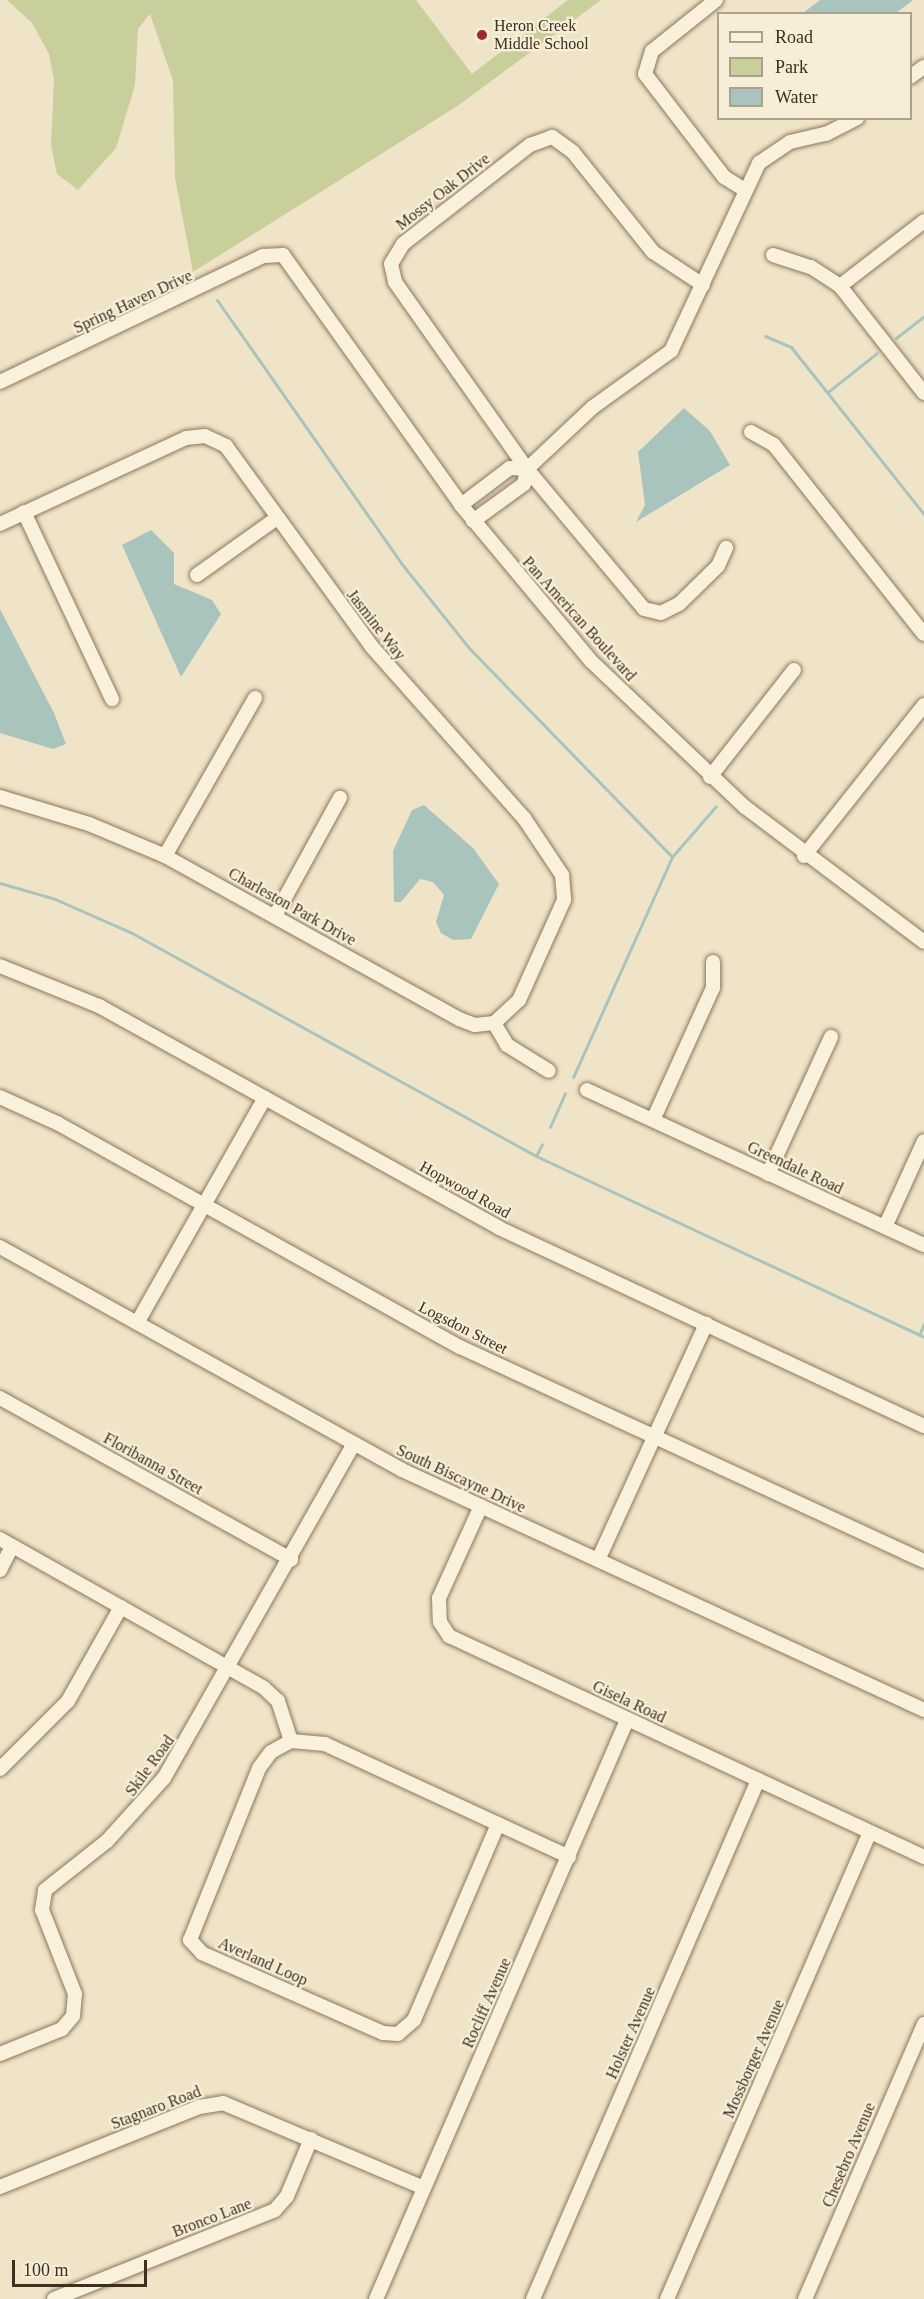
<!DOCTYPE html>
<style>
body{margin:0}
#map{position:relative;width:924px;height:2299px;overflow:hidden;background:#f0e4c8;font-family:"Times New Roman",serif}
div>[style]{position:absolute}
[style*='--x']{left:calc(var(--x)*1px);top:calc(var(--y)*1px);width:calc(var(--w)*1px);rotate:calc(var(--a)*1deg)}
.green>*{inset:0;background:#c9cf9b}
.water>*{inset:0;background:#a9c4bc}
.stream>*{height:3px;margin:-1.5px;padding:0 1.5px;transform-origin:1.5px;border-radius:1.5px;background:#a9c4bc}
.roads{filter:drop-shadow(0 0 2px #8d765c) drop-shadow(0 0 2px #8d765c)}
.minor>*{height:14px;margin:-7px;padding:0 7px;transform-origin:7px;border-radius:7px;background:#faf1dc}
.dots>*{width:16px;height:16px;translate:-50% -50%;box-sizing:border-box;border:3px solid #f7eed8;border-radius:50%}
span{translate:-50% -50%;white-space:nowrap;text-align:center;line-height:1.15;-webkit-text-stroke:4.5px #f7eed8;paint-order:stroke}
.poi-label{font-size:16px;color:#3d2e20}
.left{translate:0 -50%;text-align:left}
.street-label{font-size:16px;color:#3d2e20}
.legend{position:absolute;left:717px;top:12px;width:195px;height:108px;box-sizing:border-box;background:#f7eed8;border:2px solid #ada18e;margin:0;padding:8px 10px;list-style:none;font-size:18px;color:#3d2e20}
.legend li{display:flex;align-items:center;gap:12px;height:30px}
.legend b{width:30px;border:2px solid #ada18e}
.scale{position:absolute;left:12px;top:2260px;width:135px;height:27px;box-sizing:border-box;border:3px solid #3d2e20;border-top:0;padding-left:8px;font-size:18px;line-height:21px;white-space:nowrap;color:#3d2e20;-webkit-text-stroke:4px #f7eed8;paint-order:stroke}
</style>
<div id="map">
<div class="green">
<div style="clip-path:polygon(7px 0,416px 0,472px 74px,568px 0,601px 0,459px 105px,193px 272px,175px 178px,173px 81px,150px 14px,138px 29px,135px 85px,116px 148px,78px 190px,57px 174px,51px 145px,54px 80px,49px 54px,32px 23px)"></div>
</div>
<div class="water">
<div style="clip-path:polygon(820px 0,913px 0,896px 13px,803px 13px)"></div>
<div style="clip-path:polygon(684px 408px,710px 431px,730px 465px,636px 522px,645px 505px,638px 452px)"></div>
<div style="clip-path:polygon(151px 530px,174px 553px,174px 584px,212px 600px,221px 614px,181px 677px,122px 545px)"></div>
<div style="clip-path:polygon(0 609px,54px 713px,66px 744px,53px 749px,0 733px)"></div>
<div style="clip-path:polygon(424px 805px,473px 848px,499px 884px,471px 939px,453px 940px,441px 933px,436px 922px,444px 895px,433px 882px,420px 879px,401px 902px,394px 902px,393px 851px,412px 810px)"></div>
</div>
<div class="stream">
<div style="--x:217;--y:300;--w:321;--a:55"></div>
<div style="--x:401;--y:563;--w:109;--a:51.3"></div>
<div style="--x:469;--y:648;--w:291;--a:45.8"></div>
<div style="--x:672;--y:857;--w:241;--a:114.2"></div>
<div style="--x:765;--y:336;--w:28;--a:23"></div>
<div style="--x:791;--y:347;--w:213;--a:51.5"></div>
<div style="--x:896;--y:338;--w:36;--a:-38"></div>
<div style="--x:829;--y:391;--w:61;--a:-38.4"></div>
<div style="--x:672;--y:857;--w:67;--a:-49.2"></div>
<div style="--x:0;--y:883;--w:57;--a:16.2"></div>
<div style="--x:55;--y:899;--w:84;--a:23.8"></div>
<div style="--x:132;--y:933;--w:461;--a:28.9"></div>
<div style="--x:536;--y:1156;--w:428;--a:25"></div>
<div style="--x:550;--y:1127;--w:37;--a:-66"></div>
<div style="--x:536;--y:1156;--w:13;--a:-63"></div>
<div style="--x:919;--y:1335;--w:12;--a:-66"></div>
</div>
<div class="roads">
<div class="minor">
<div style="--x:716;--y:0;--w:82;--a:141.4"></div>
<div style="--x:652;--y:51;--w:24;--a:107"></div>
<div style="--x:645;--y:74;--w:130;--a:52.5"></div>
<div style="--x:724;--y:177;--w:22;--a:32"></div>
<div style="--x:910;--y:77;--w:17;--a:-36"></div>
<div style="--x:773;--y:255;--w:40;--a:18"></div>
<div style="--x:811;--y:267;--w:35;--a:33"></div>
<div style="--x:840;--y:286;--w:136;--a:51.9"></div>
<div style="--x:703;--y:285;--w:60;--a:-146.6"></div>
<div style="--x:653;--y:252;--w:128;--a:-128.7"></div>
<div style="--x:573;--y:152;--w:26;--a:-144"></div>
<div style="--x:552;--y:137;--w:23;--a:160"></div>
<div style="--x:530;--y:145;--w:161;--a:142.1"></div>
<div style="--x:403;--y:244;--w:23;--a:121"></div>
<div style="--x:391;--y:264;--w:18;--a:77"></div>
<div style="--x:395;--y:282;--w:229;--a:54.8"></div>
<div style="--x:527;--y:469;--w:182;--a:50.1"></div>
<div style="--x:644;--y:609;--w:17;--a:13"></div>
<div style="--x:661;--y:613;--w:20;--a:-27"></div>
<div style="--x:679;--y:604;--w:54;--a:-44.3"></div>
<div style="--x:718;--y:566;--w:20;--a:-66"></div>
<div style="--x:840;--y:286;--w:106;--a:-37.7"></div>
<div style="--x:0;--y:382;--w:292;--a:-25.6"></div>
<div style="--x:263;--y:256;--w:20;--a:-3"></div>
<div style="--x:283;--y:255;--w:307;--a:54.5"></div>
<div style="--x:461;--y:505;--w:204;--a:50.2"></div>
<div style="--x:592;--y:662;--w:211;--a:43.5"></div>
<div style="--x:745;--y:807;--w:224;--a:37"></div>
<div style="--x:751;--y:432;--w:26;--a:29"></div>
<div style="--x:774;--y:445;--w:241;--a:51.6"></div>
<div style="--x:461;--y:505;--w:61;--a:-37.1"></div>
<div style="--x:510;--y:468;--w:17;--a:3"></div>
<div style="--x:24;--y:512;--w:207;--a:64.8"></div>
<div style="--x:473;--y:521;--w:63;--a:-36"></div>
<div style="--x:524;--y:484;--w:15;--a:-79"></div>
<div style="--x:527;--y:469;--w:91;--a:-43.2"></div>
<div style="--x:593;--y:407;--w:96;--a:-35.7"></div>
<div style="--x:671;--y:351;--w:208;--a:-64.9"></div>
<div style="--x:759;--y:163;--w:37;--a:-34"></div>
<div style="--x:790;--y:142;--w:37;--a:-13"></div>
<div style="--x:826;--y:134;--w:35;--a:-27"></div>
<div style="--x:0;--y:524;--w:205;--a:-24.8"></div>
<div style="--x:186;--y:438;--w:19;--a:-6"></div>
<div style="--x:205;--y:436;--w:23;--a:25"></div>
<div style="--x:226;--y:446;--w:248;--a:54"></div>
<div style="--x:372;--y:647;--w:229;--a:48.4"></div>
<div style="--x:524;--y:818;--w:69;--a:56.3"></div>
<div style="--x:562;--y:875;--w:25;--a:85"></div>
<div style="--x:564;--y:900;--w:110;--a:114.2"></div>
<div style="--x:519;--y:1000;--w:34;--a:137"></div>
<div style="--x:197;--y:575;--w:98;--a:-35.5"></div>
<div style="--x:710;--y:777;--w:136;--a:-51.9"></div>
<div style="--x:0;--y:797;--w:93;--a:16.9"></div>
<div style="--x:89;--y:824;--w:82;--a:22.8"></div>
<div style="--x:165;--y:856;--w:336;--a:29"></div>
<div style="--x:459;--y:1019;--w:17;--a:21"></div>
<div style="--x:475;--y:1025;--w:19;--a:-6"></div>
<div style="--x:494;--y:1023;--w:26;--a:59"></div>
<div style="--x:507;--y:1045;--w:49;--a:31.8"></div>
<div style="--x:165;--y:856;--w:182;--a:-60.3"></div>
<div style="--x:804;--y:856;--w:193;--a:-51.5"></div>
<div style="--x:275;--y:916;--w:135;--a:-61.2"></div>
<div style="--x:0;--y:966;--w:107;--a:22"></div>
<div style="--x:99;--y:1006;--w:457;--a:29"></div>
<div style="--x:499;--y:1228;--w:469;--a:25"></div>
<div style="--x:587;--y:1090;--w:371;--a:24.7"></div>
<div style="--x:0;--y:1097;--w:63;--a:24.5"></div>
<div style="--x:57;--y:1123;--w:461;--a:29.1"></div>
<div style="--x:460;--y:1347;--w:511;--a:24.76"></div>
<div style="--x:653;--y:1120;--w:145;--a:-65.6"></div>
<div style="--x:713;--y:988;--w:26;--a:-90"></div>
<div style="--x:768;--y:1174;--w:151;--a:-65.3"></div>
<div style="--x:885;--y:1227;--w:94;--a:-65.6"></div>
<div style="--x:0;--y:1247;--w:460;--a:29"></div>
<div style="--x:402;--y:1470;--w:575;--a:24.69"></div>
<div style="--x:137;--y:1323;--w:259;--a:-60.4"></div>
<div style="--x:0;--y:1398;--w:333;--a:29"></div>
<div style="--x:481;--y:1506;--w:101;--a:114.5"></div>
<div style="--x:439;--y:1598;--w:24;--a:88"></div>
<div style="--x:440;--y:1622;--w:17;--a:57"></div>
<div style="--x:449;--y:1636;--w:524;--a:24.95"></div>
<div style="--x:0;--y:1539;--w:303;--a:29.4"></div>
<div style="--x:264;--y:1688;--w:19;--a:43"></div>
<div style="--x:278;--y:1701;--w:42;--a:72"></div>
<div style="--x:598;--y:1560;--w:260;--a:-65.4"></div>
<div style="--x:0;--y:1570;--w:27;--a:-63"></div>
<div style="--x:0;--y:1769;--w:96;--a:-45"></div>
<div style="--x:68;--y:1701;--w:108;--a:-60.6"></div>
<div style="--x:498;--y:1824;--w:213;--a:113.2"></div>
<div style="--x:414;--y:2020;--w:21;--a:139"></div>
<div style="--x:398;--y:2034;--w:15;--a:-176"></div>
<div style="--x:383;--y:2033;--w:198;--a:-156.2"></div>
<div style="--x:202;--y:1953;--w:18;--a:-133"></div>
<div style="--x:190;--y:1940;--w:185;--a:-68.1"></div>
<div style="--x:259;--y:1768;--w:20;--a:-53"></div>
<div style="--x:271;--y:1752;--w:23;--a:-29"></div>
<div style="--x:291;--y:1741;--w:34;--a:5"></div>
<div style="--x:325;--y:1744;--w:269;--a:24.8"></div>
<div style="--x:0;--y:2054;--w:67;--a:-22"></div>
<div style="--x:62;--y:2029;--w:17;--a:-50"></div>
<div style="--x:73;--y:2016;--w:22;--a:-85"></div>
<div style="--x:75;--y:1994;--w:90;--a:-111.4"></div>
<div style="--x:42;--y:1910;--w:20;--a:-81"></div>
<div style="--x:45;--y:1890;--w:79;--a:-38.3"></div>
<div style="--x:107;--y:1841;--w:85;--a:-47.9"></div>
<div style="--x:164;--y:1778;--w:384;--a:-60.4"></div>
<div style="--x:0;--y:2187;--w:214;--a:-21.9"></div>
<div style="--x:199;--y:2107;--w:24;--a:-9"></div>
<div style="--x:223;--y:2103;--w:218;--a:22.9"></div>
<div style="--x:54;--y:2299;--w:238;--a:-21.9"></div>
<div style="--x:275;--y:2210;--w:18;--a:-49"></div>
<div style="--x:287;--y:2196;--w:62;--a:-67.2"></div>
<div style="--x:376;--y:2299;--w:631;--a:-66.56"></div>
<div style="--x:533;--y:2299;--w:566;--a:-66.56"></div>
<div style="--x:667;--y:2299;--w:509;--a:-66.51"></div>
<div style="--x:805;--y:2299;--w:300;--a:-66.6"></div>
</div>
</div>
<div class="dots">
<div style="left:482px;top:35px;background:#9e2a2b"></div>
</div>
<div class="poi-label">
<span class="left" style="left:494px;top:35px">Heron Creek<br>Middle School</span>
</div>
<div class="street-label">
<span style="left:443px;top:192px;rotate:-38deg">Mossy Oak Drive</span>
<span style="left:133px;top:302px;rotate:-25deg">Spring Haven Drive</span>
<span style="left:579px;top:619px;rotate:48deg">Pan American Boulevard</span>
<span style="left:376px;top:625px;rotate:52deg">Jasmine Way</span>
<span style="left:292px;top:907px;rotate:29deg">Charleston Park Drive</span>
<span style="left:795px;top:1168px;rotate:25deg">Greendale Road</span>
<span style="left:465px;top:1190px;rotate:29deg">Hopwood Road</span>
<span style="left:463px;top:1328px;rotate:27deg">Logsdon Street</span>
<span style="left:153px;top:1464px;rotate:29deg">Floribanna Street</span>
<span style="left:461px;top:1479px;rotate:25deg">South Biscayne Drive</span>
<span style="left:629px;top:1702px;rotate:25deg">Gisela Road</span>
<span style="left:150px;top:1766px;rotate:-54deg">Skile Road</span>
<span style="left:263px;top:1962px;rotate:24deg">Averland Loop</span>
<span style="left:487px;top:2003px;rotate:-66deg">Rocliff Avenue</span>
<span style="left:631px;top:2033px;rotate:-66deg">Holster Avenue</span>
<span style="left:754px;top:2059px;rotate:-66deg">Mossborger Avenue</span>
<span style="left:156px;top:2108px;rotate:-21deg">Stagnaro Road</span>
<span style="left:849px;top:2155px;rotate:-67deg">Chesebro Avenue</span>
<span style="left:212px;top:2218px;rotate:-21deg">Bronco Lane</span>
</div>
<ul class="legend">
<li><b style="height:8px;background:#faf1dc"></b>Road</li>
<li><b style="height:16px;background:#c9cf9b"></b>Park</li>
<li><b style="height:16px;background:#a9c4bc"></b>Water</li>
</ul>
<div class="scale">100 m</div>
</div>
